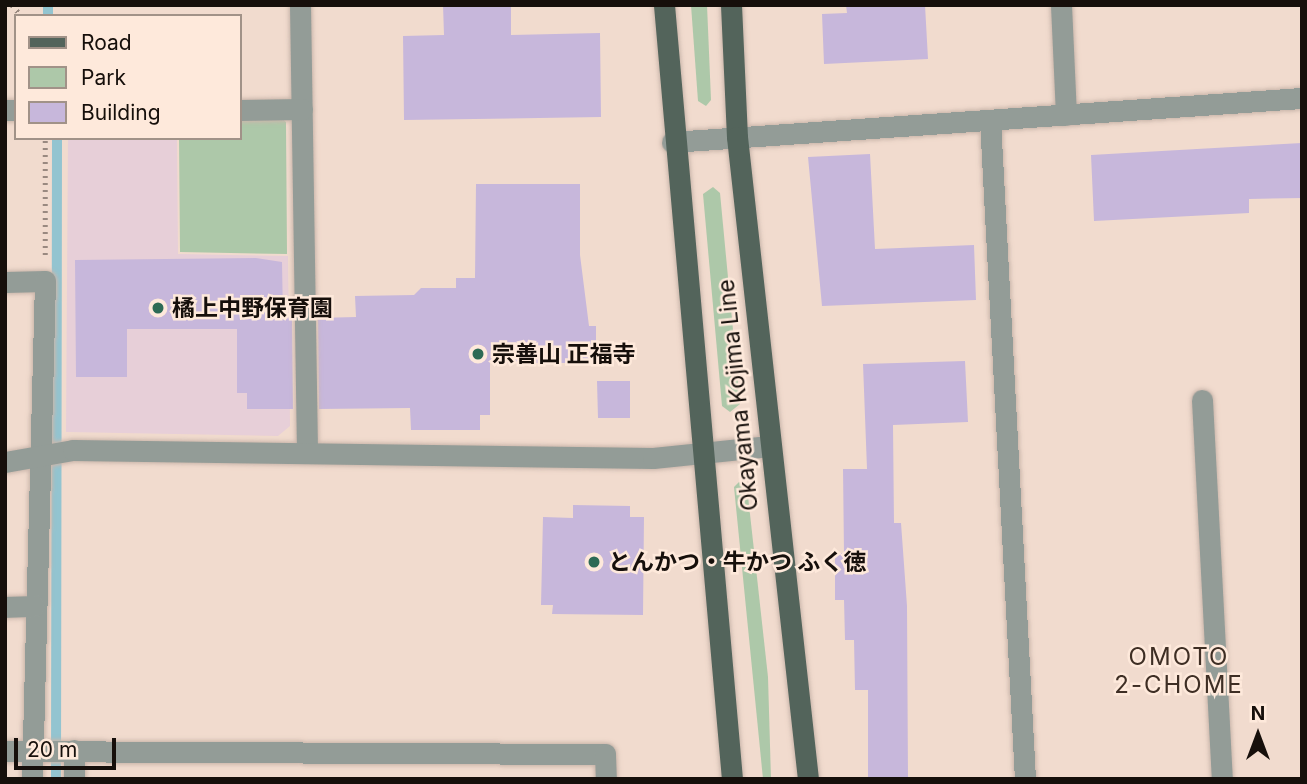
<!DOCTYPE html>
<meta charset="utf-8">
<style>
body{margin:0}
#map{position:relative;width:1307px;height:784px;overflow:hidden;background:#f1dbce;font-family:Inter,"Noto Sans JP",sans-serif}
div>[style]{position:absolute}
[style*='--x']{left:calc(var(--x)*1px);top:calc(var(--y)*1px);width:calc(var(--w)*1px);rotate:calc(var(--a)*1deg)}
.education>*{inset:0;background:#e7cfd8}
.green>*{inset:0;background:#adc8a9}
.stream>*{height:10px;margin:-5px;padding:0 5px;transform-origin:5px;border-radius:5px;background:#93c4d0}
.building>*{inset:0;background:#c7b7db}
.path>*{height:4.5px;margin-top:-2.25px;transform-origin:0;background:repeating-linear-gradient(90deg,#998980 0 2px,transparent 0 7px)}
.roads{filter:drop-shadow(0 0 2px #cab6ab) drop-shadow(0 0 2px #cab6ab)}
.street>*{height:21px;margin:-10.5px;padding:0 10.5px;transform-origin:10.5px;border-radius:10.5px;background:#939c97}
.primary>*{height:21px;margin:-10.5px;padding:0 10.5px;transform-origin:10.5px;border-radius:10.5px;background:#53645b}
.dots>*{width:19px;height:19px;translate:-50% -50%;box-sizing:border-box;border:4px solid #fee9db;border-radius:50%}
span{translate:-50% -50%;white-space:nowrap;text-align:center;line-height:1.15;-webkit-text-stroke:5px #fee9db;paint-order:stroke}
.poi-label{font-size:23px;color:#160f0b;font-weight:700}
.left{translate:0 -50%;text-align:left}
.street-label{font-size:23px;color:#160f0b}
.neighbourhood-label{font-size:24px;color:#3e2e24;letter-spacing:2px}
.frame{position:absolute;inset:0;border:7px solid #160f0b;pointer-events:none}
.legend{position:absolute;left:14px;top:14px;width:228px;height:126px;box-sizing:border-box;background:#fee9db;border:2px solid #a19288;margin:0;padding:9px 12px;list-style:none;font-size:21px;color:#160f0b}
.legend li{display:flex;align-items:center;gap:14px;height:35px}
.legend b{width:35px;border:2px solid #a19288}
.north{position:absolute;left:1223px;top:700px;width:70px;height:70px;-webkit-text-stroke:5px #fee9db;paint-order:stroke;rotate:0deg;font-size:19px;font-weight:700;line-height:28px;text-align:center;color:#160f0b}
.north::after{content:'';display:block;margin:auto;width:24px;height:32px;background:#160f0b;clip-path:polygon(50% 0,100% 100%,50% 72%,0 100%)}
.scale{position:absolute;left:14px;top:738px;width:102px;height:32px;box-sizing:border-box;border:4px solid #160f0b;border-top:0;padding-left:9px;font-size:21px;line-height:24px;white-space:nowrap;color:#160f0b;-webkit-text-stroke:5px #fee9db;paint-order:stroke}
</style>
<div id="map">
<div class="education">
<div style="clip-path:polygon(68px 138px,177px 138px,178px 254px,288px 256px,290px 426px,278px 436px,66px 432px)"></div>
</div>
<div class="green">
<div style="clip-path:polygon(691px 5px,707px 5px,711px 100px,706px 106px,698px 101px)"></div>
<div style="clip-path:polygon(279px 116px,286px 122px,287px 254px,180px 252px,179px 138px,240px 138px,240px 117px)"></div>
<div style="clip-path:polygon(713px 187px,720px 193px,740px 404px,730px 412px,722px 406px,703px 194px)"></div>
<div style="clip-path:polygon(739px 482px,747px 487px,768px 677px,771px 779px,763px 779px,734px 487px)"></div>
</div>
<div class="stream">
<div style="--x:48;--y:5;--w:11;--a:90"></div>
<div style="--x:56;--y:779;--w:641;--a:-89.91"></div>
</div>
<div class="building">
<div style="clip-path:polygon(443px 5px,511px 5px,511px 35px,600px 33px,601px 117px,404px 120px,403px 36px,444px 35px)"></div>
<div style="clip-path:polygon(846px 5px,925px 5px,928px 59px,824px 64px,822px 14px,847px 13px)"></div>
<div style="clip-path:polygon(1302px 143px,1302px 198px,1249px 199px,1249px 213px,1094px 221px,1091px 155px)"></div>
<div style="clip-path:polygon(870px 154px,875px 249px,974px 245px,976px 300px,822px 306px,808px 157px)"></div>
<div style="clip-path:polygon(476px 184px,580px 184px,580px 255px,589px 326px,596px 326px,596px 363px,490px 363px,490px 415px,480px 415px,480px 430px,411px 430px,410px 408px,319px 409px,318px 318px,356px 317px,355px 296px,414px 295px,421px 288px,456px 288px,456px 278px,475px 278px)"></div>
<div style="clip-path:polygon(256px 258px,282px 262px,283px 319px,292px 318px,293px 409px,247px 409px,247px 393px,237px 393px,237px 329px,127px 329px,127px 377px,76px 377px,75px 260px)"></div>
<div style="clip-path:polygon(965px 361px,968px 422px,893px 425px,894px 523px,901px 523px,907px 606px,908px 779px,868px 779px,868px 690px,855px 690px,854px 640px,845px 640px,844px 600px,835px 600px,835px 553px,844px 553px,843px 469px,867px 469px,863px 364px)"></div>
<div style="clip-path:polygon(597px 381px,630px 381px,630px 418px,598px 418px)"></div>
<div style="clip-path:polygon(573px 505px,630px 506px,630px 517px,644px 517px,643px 615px,552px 614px,553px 605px,541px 605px,543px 517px,573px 518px)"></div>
</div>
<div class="path">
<div style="--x:12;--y:5;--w:15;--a:48"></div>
<div style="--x:45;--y:255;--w:117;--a:-90"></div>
</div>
<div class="roads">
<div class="street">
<div style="--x:300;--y:5;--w:447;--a:89.1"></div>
<div style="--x:1061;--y:5;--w:110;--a:87.4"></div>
<div style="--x:5;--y:110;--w:11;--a:0"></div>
<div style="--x:240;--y:110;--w:62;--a:-0.9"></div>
<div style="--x:990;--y:120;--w:660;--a:86.96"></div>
<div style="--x:672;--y:142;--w:632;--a:-4"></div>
<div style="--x:5;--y:282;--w:40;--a:-1.4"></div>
<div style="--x:45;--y:281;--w:498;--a:91.5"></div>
<div style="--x:1202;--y:400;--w:380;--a:87"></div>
<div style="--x:5;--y:462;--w:69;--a:-10"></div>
<div style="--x:73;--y:450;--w:580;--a:0.79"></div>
<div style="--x:653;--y:458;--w:117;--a:-5.9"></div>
<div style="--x:5;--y:607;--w:29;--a:-2"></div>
<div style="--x:74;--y:750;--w:29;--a:90"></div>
<div style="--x:5;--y:751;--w:600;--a:0.29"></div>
<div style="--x:605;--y:754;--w:25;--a:88"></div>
</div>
<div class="primary">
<div style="--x:664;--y:5;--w:777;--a:84.98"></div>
<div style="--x:731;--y:5;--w:132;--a:87.4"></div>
<div style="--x:737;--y:137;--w:646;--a:83.69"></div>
</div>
</div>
<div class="dots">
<div style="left:158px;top:308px;background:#2e6a55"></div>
<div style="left:478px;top:354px;background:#2e6a55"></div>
<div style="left:594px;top:562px;background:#2e6a55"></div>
</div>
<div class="poi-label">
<span class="left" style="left:172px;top:308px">橘上中野保育園</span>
<span class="left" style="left:492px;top:354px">宗善山 正福寺</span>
<span class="left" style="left:608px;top:562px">とんかつ・牛かつ ふく徳</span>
</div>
<div class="street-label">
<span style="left:738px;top:395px;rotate:-96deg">Okayama Kojima Line</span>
</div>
<div class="neighbourhood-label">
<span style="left:1179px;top:671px">OMOTO<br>2-CHOME</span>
</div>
<div class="frame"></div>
<ul class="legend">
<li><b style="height:9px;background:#53645b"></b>Road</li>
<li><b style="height:19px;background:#adc8a9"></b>Park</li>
<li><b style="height:19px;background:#c7b7db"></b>Building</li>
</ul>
<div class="north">N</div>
<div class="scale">20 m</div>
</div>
